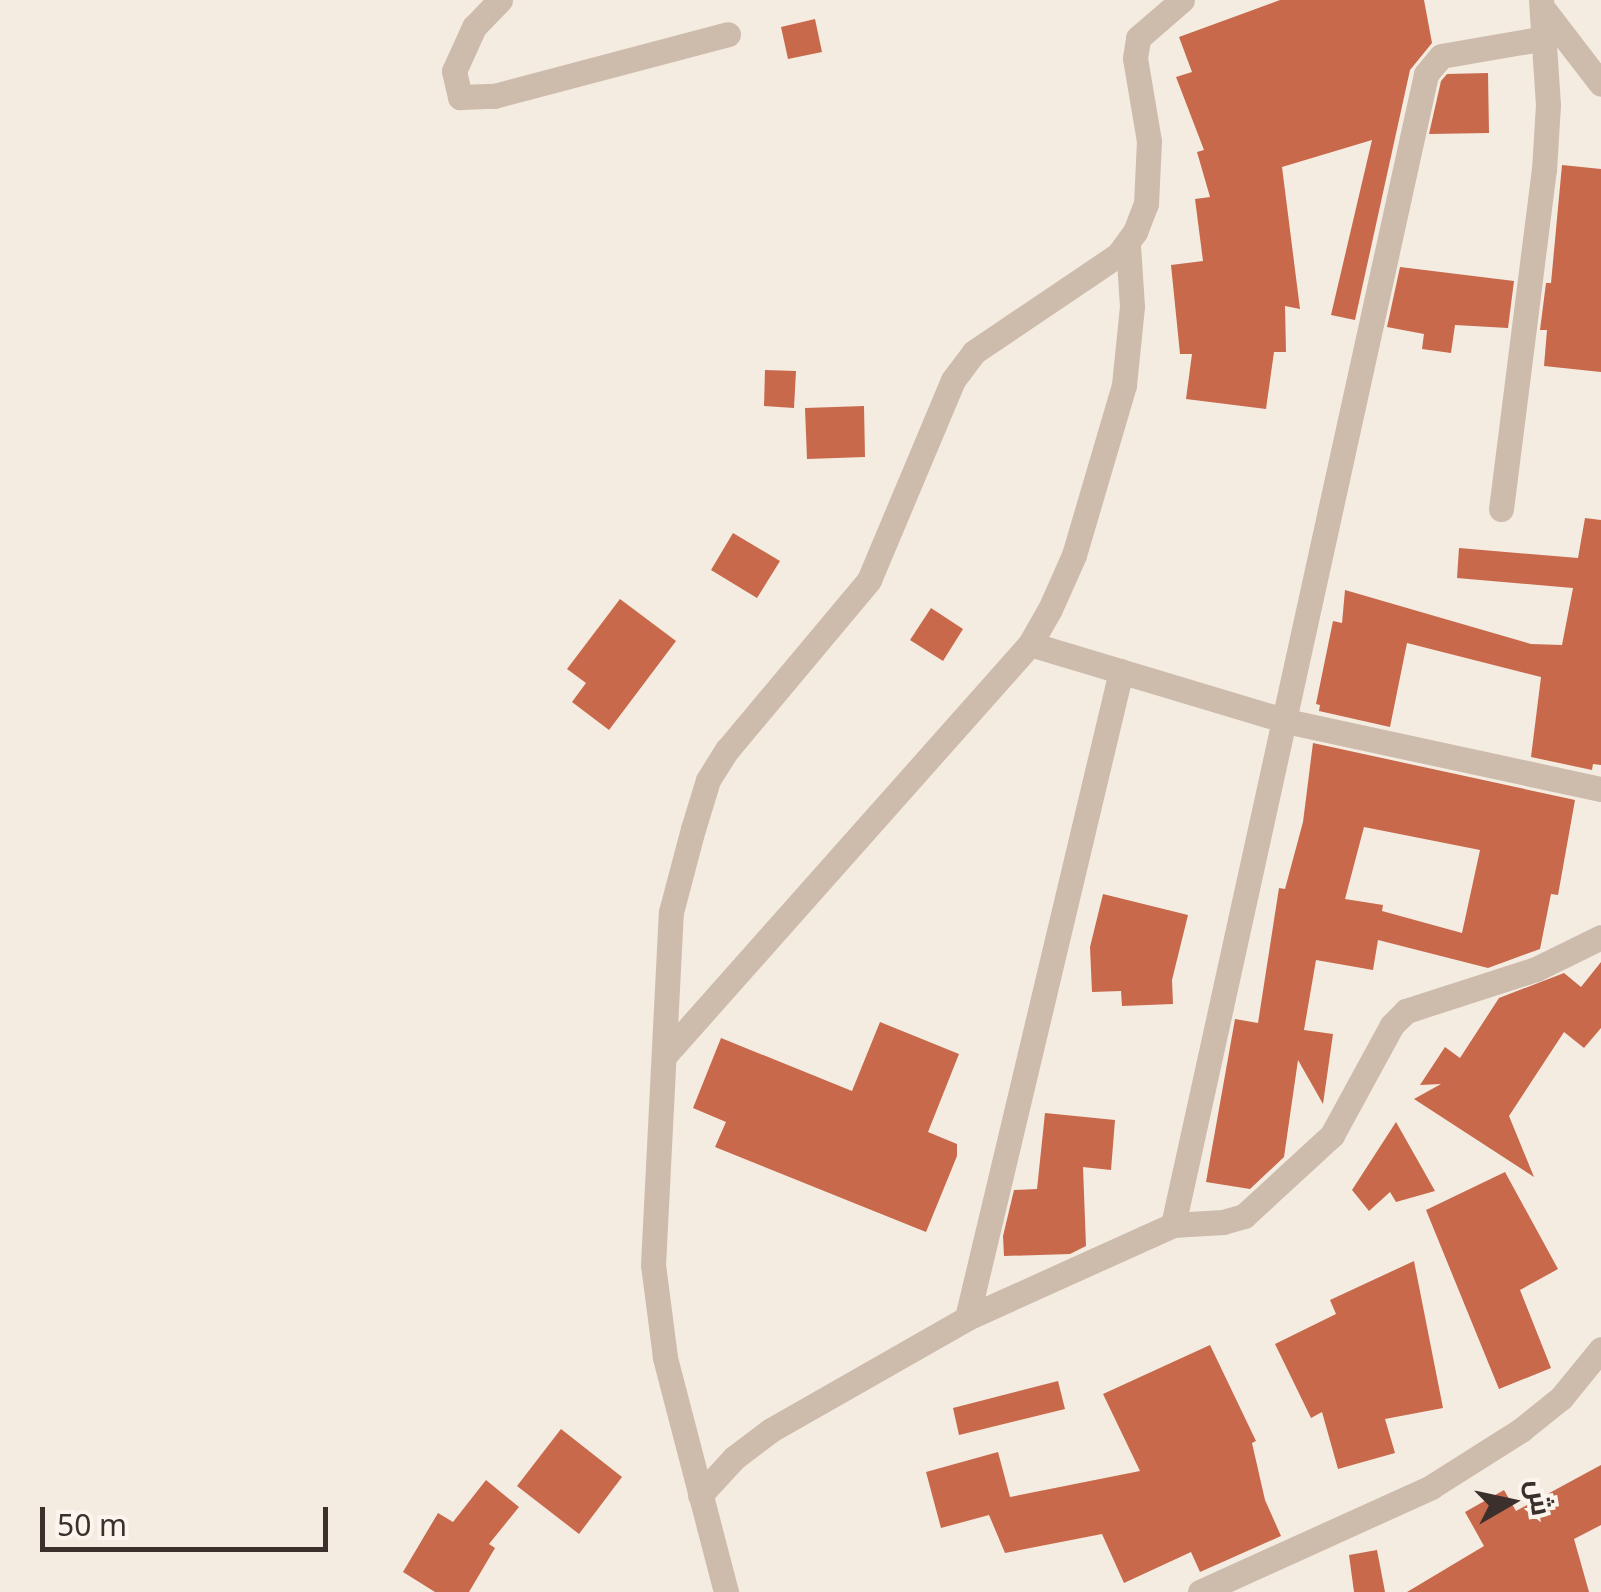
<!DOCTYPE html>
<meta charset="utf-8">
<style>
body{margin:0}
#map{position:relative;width:1601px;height:1592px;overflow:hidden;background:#f4ebe1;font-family:"Noto Sans",Cairo,sans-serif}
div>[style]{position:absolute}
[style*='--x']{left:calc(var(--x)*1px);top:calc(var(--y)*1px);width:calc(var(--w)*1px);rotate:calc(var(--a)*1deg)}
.building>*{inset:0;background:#c8694b}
.minor>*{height:25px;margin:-12.5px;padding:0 12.5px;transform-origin:12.5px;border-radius:12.5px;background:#cdbbac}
span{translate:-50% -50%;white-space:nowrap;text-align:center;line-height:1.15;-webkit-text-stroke:10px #fbf5ee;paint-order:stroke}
.north{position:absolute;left:1461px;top:1452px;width:100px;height:100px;-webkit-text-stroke:8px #fbf5ee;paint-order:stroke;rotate:81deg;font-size:28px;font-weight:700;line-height:40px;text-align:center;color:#3b302b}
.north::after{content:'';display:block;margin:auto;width:35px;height:45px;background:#3b302b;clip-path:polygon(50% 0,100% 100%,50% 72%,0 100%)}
.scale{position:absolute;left:40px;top:1507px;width:288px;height:45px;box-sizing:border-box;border:5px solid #3b302b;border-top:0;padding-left:12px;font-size:30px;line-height:35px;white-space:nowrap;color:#3b302b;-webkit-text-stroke:8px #fbf5ee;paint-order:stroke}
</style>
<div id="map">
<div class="building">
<div style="clip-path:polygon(1280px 0,1424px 0,1432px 43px,1410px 70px,1355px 320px,1331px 315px,1372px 140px,1282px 167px,1300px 309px,1285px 306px,1286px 352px,1274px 352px,1266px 409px,1186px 399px,1192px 354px,1180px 354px,1171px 265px,1203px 261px,1195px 199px,1210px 197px,1197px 152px,1204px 150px,1176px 77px,1192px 72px,1179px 37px)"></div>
<div style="clip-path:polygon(815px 19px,822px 52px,788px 59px,781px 27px)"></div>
<div style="clip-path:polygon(1488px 73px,1489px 133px,1429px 134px,1441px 81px,1447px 74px)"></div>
<div style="clip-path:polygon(1562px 165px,1601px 169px,1601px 372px,1544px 366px,1547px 330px,1540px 330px,1546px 283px,1551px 283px)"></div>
<div style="clip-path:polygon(1400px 267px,1514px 281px,1508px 328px,1455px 325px,1451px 353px,1422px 349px,1424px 334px,1387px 327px)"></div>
<div style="clip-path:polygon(765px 370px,796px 371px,794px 408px,764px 406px)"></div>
<div style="clip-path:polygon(864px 406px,865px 457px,807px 459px,805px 408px)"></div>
<div style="clip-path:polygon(1585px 518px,1601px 520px,1601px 765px,1593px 764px,1592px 770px,1531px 757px,1541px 677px,1407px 643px,1390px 727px,1319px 711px,1320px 705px,1316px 704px,1333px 621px,1342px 623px,1345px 590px,1531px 644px,1562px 645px,1573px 588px,1457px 578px,1459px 548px,1578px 558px)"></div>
<div style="clip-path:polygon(733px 533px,780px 561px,757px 598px,711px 570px)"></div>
<div style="clip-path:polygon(620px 599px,676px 641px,609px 730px,572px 702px,586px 683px,567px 669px)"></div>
<div style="clip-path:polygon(931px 608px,963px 629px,943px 661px,910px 640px)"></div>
<div style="clip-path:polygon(evenodd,1313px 743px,1575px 800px,1558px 895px,1551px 894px,1540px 949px,1488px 968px,1378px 940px,1373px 970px,1316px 960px,1304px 1030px,1333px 1034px,1323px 1104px,1298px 1060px,1284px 1157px,1250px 1189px,1206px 1182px,1235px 1019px,1258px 1023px,1279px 888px,1285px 889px,1303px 822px,1313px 743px,1364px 827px,1480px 850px,1462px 933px,1382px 911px,1383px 905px,1345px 899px,1364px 827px)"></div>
<div style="clip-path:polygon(1103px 894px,1188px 915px,1172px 980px,1173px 1004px,1122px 1006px,1121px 991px,1092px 992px,1090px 947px)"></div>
<div style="clip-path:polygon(1601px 962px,1601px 1028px,1584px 1048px,1564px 1032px,1509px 1116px,1534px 1177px,1414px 1099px,1441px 1084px,1420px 1085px,1445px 1047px,1460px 1058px,1499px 998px,1564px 973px,1581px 987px)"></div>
<div style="clip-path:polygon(880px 1022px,959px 1054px,928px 1132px,957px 1144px,957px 1156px,926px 1232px,715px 1147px,726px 1122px,693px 1108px,721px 1038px,852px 1091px)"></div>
<div style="clip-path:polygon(1045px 1113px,1115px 1120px,1111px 1170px,1083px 1167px,1086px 1246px,1070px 1254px,1004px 1256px,1003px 1236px,1014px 1190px,1037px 1189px)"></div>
<div style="clip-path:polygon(1396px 1122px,1435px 1191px,1396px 1202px,1390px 1192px,1369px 1211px,1352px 1190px)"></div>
<div style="clip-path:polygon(1505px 1172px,1558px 1269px,1520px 1290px,1551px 1368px,1499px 1389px,1426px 1210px)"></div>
<div style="clip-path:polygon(1414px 1261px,1443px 1408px,1385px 1419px,1395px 1453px,1338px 1469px,1322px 1412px,1311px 1418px,1275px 1344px,1336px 1314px,1330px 1300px)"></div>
<div style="clip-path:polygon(1210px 1345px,1256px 1441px,1252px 1443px,1265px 1500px,1281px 1536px,1200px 1572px,1191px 1552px,1124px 1583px,1102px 1534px,1005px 1553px,989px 1515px,941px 1528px,926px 1472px,998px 1452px,1010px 1497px,1140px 1471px,1103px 1394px)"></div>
<div style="clip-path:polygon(1058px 1381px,1065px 1409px,959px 1435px,953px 1408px)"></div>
<div style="clip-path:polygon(561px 1429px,622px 1477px,579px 1534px,517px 1486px)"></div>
<div style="clip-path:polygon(1601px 1465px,1601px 1525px,1574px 1539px,1589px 1592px,1407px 1592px,1484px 1546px,1465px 1512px,1504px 1490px,1516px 1511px)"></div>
<div style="clip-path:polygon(486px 1480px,519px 1507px,489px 1544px,495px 1548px,469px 1592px,435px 1592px,403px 1572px,438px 1513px,453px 1522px)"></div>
<div style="clip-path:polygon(1377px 1550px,1385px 1592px,1354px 1592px,1349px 1555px)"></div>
</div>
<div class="minor">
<div style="--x:500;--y:0;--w:37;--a:134"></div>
<div style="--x:474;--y:27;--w:48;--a:114.4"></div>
<div style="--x:454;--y:71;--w:27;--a:77"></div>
<div style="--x:460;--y:97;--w:34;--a:-2"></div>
<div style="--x:494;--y:96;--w:242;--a:-14.8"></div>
<div style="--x:1544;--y:10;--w:93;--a:52.4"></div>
<div style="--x:1501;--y:509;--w:342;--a:-82.8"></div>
<div style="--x:1544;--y:170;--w:65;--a:-86.5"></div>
<div style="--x:1548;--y:105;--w:105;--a:-93.8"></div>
<div style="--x:1030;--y:644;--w:267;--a:16.7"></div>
<div style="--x:1286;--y:721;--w:322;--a:12.2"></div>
<div style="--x:666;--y:1054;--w:548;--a:-48.4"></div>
<div style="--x:1030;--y:644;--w:40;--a:-60.3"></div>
<div style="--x:1050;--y:609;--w:59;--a:-66"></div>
<div style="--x:1074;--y:555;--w:177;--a:-73.6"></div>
<div style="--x:1124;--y:385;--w:79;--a:-84.2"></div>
<div style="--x:1132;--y:306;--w:61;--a:-93.8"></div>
<div style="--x:1173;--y:1225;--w:1178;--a:-77.6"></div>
<div style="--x:1426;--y:74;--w:23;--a:-50"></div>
<div style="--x:1441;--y:56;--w:106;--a:-9.8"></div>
<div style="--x:967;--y:1318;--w:665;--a:-76.61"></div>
<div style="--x:700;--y:1495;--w:50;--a:-47.4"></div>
<div style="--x:734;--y:1458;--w:46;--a:-37.1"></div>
<div style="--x:771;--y:1430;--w:226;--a:-29.7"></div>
<div style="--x:967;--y:1318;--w:226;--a:-24.3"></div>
<div style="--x:1173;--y:1225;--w:50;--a:-3.4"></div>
<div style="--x:1223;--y:1222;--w:22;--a:-16"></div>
<div style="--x:1244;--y:1216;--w:120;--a:-42.6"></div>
<div style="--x:1332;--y:1135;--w:125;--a:-61.4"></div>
<div style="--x:1392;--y:1025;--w:20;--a:-45"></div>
<div style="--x:1406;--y:1011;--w:137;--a:-17.9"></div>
<div style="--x:1536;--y:969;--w:72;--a:-26.2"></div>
<div style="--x:726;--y:1592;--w:243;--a:-104.6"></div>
<div style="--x:665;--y:1357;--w:93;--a:-97.4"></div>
<div style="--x:653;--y:1265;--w:353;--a:-87.1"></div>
<div style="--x:671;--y:912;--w:86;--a:-75.2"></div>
<div style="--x:693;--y:829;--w:51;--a:-73"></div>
<div style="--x:708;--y:780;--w:36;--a:-58"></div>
<div style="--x:727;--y:750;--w:222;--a:-50.1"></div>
<div style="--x:869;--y:580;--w:217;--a:-67.2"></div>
<div style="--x:953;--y:380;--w:35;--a:-53"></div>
<div style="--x:974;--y:352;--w:174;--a:-34"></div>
<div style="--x:1118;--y:255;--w:29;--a:-54"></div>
<div style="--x:1135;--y:232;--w:30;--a:-69"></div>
<div style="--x:1146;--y:204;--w:63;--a:-87.3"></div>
<div style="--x:1149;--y:141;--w:84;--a:-99.6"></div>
<div style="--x:1135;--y:58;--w:20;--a:-81"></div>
<div style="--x:1138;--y:38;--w:58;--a:-40.8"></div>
<div style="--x:1200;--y:1592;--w:254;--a:-24.4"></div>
<div style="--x:1431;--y:1487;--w:107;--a:-32.3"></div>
<div style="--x:1521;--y:1430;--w:51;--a:-38.7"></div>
<div style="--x:1561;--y:1398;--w:63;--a:-50.8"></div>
</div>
<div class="north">ش</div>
<div class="scale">50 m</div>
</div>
